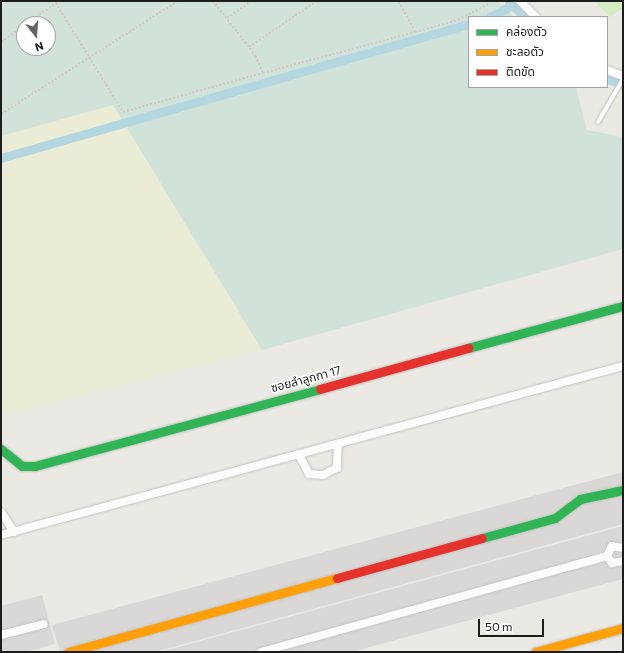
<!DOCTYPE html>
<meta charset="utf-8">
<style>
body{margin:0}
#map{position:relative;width:624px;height:653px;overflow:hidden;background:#ebe9e4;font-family:Commissioner,"Noto Sans Thai",sans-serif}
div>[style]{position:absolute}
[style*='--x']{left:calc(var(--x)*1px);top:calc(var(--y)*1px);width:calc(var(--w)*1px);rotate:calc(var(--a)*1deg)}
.residential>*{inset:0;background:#dad8d6}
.farmland>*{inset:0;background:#ebecd6}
.grass>*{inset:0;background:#d5ebc0}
.wetland>*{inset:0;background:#d1e3d9}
.canal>*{height:9px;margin:-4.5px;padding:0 4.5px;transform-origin:4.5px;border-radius:4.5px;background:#b4d6e1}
.path>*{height:1.5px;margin-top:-0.75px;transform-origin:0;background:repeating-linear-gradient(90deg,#d7c8c3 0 2px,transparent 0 4px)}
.roads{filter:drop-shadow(0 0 1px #c3c2c0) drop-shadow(0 0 1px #c3c2c0)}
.lane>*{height:4px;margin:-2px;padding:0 2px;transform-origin:2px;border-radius:2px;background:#fcfcfb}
.street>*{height:8px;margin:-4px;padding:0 4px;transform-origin:4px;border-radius:4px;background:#fcfcfb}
.fast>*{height:9px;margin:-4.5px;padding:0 4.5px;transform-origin:4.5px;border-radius:4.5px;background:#30b455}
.slow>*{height:9px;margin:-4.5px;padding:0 4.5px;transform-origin:4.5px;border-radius:4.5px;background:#ff9f0a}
.jam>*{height:9px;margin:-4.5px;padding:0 4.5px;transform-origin:4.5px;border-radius:4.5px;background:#e5322d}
span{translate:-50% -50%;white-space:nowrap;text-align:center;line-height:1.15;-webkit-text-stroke:3.5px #fff;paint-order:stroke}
.street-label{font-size:12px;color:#1c1c1c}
.frame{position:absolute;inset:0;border:2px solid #1c1c1c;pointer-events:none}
.legend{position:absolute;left:468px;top:16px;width:140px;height:72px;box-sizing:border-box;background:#fff;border:1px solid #a4a4a4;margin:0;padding:5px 7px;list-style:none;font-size:12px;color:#1c1c1c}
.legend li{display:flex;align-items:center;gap:8px;height:20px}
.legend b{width:20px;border:1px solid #a4a4a4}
.north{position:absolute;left:16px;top:16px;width:40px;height:40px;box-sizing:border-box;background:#fff;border:1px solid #a4a4a4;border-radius:50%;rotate:163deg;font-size:11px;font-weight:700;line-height:16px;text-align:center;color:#1c1c1c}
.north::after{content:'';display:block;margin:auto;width:14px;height:18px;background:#646462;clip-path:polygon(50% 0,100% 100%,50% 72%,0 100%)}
.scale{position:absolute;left:478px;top:619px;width:66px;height:18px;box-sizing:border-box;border:2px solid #1c1c1c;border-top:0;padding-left:5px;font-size:12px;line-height:14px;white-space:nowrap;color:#1c1c1c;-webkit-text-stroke:3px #fff;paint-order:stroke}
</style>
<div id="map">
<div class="residential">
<div style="clip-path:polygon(623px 472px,623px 524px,155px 652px,60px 652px,52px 625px)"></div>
<div style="clip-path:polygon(623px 526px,623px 579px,351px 652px,160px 652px)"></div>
<div style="clip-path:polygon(42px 595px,55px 644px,26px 652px,1px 652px,1px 606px)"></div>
</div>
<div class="farmland">
<div style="clip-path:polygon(113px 105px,262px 350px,4px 415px,1px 405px,1px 136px)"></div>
</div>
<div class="grass">
<div style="clip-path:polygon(594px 1px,623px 1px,623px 8px,610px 17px)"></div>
</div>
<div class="wetland">
<div style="clip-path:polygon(evenodd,1px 1px,497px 1px,514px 17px,469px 17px,469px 87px,576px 87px,587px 130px,623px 137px,623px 249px,262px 350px,113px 105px,1px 136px,1px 1px,24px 24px,48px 24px,48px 48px,24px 48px,24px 24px)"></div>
</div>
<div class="canal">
<div style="--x:509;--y:2;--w:22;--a:43"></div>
<div style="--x:490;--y:17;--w:26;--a:-28"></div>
<div style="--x:607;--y:79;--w:17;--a:17"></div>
<div style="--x:1;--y:158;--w:487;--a:-16"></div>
</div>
<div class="path">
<div style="--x:213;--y:1;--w:70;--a:52"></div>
<div style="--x:256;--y:56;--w:18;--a:68"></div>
<div style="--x:263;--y:73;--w:157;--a:-15.1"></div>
<div style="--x:415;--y:32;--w:35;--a:-119"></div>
<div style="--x:227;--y:18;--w:29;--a:-35"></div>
<div style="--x:26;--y:24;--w:37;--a:-35"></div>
<div style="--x:56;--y:3;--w:128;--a:58.4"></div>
<div style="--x:123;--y:112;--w:145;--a:-15.6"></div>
<div style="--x:415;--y:32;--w:45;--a:-15.6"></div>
<div style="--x:458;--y:20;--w:36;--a:-28"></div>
<div style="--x:1;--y:42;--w:29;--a:-36"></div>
<div style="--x:249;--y:47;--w:82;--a:-34.1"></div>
<div style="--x:1;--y:114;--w:210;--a:-32.6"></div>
</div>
<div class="roads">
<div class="lane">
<div style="--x:598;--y:122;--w:50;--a:-59.8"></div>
</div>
<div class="street">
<div style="--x:520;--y:1;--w:23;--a:45"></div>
<div style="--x:607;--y:70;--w:17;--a:21"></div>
<div style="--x:299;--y:455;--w:21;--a:62"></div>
<div style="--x:309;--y:474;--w:14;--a:4"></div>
<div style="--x:323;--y:475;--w:16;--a:-27"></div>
<div style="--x:337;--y:468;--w:23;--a:-88"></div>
<div style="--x:1;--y:512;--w:24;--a:57"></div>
<div style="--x:1;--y:535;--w:645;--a:-15.2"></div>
<div style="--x:623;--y:548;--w:11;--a:-170"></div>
<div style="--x:612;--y:546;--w:11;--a:117"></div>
<div style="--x:607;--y:556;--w:9;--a:54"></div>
<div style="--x:612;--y:563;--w:11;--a:-10"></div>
<div style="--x:1;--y:635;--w:44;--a:-14.3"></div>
<div style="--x:261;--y:652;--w:359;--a:-15.5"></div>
</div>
<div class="fast">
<div style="--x:468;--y:348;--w:161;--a:-15.2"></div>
<div style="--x:1;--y:449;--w:27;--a:39"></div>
<div style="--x:22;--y:466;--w:13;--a:0"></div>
<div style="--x:35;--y:466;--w:295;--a:-15.1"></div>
<div style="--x:482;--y:538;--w:76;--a:-15.3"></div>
<div style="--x:555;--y:518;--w:31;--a:-37"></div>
<div style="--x:580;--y:499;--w:44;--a:-11.8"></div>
</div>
<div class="slow">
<div style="--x:68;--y:652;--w:279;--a:-15.4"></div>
<div style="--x:535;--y:652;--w:91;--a:-15.3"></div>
</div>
<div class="jam">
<div style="--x:320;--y:389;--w:154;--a:-15.5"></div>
<div style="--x:337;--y:578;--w:150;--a:-15.4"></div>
</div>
</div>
<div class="street-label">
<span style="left:306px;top:379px;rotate:-15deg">ซอยลำลูกกา 17</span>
</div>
<div class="frame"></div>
<ul class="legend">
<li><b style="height:5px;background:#30b455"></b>คล่องตัว</li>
<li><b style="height:5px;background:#ff9f0a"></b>ชะลอตัว</li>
<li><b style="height:5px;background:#e5322d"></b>ติดขัด</li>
</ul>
<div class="north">N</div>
<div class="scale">50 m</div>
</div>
